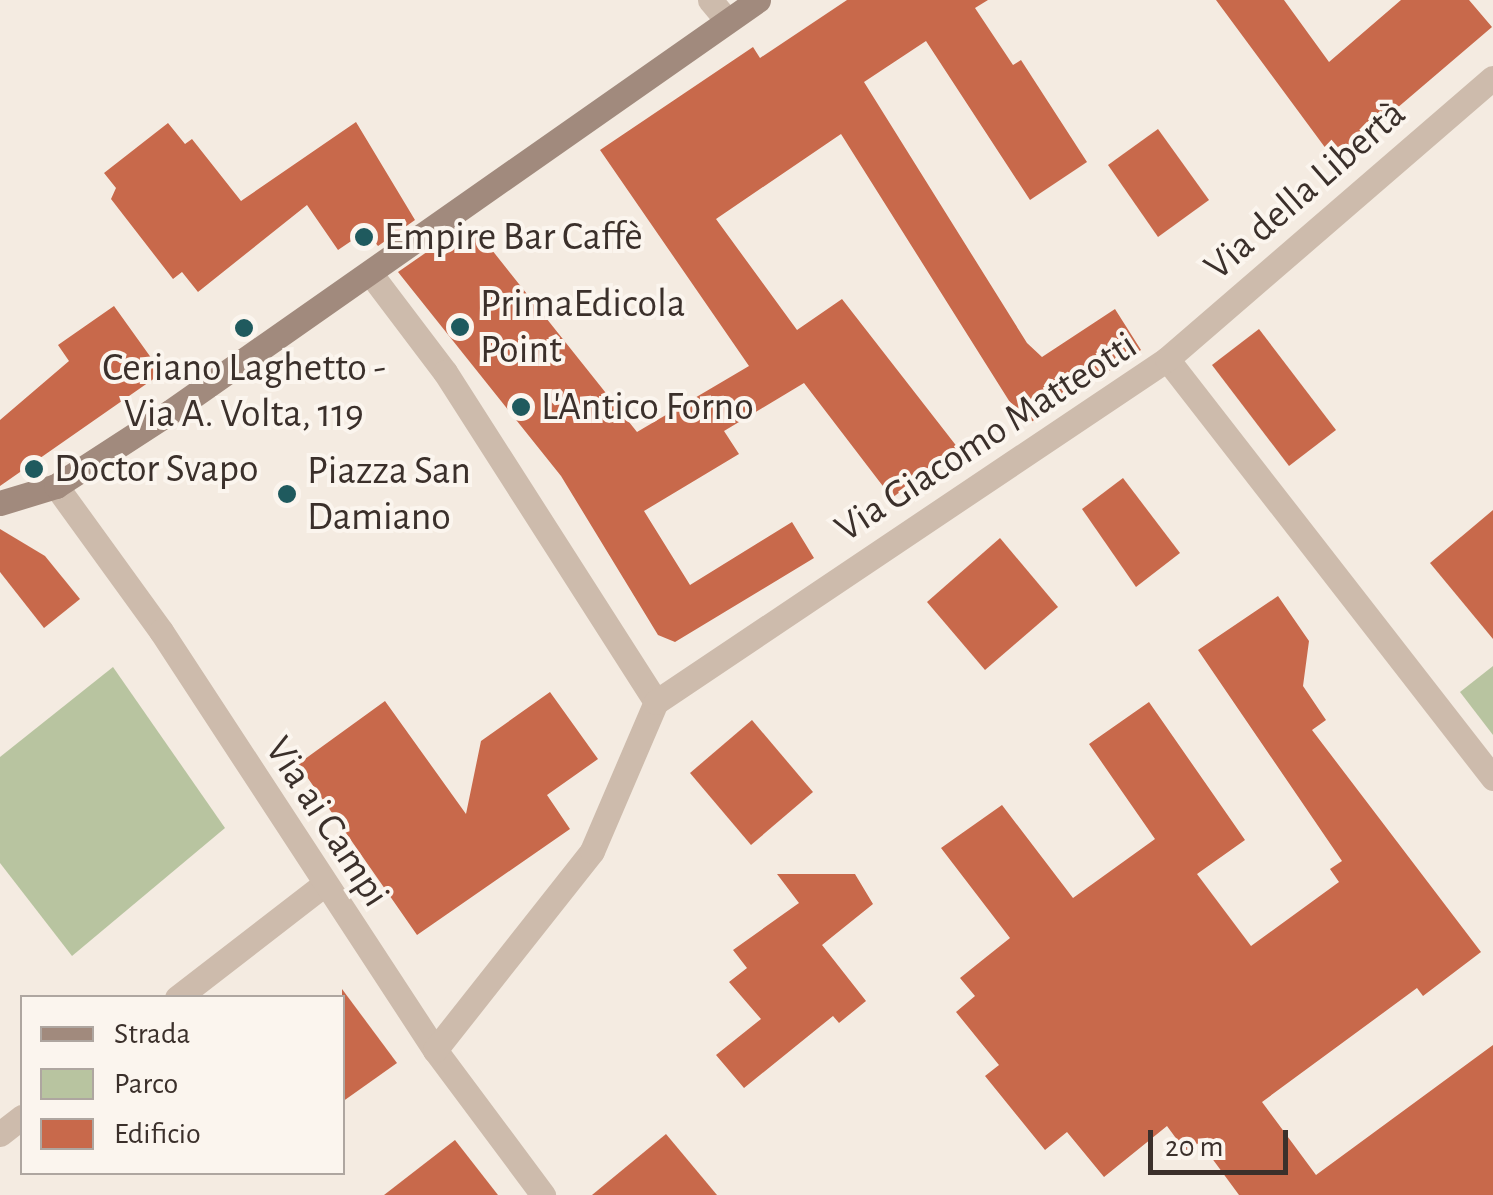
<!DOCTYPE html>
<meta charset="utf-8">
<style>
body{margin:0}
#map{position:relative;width:1493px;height:1195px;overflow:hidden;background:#f4ebe1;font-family:"Alegreya Sans",sans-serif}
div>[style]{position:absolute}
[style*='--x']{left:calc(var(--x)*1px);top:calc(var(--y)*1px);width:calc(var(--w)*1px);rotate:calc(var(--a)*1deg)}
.green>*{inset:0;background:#b8c4a0}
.building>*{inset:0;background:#c8694b}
.lane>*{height:25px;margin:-12.5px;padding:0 12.5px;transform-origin:12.5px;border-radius:12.5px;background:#cdbbac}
.street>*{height:25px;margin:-12.5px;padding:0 12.5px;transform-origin:12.5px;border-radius:12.5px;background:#cdbbac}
.secondary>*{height:25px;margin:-12.5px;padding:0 12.5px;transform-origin:12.5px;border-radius:12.5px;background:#a18a7d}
.dots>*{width:28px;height:28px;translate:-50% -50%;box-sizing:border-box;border:5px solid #fbf5ee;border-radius:50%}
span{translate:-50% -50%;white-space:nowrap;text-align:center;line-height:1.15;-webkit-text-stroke:8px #fbf5ee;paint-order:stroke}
.street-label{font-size:40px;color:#3b302b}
.poi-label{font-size:40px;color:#3b302b}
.left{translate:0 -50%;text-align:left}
.legend{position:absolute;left:20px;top:995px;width:325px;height:180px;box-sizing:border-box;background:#fbf5ee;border:2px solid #aea6a0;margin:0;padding:12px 18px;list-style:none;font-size:30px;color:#3b302b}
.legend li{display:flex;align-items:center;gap:20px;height:50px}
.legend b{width:50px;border:2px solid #aea6a0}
.scale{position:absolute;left:1148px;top:1130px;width:140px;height:45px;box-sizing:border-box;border:5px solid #3b302b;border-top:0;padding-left:12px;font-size:30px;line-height:35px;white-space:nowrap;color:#3b302b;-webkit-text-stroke:8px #fbf5ee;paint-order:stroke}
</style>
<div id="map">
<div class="green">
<div style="clip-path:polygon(1493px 666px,1493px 735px,1460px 692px)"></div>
<div style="clip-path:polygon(113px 667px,225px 828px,72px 956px,0 863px,0 757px)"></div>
</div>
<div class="building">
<div style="clip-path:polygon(847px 0,988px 0,975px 8px,1013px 65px,1021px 60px,1087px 162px,1030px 200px,926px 41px,864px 82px,1027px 343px,1042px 357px,1115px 309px,1141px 350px,1025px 426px,841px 134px,716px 219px,797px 330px,842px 299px,958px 448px,892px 498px,804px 383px,724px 431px,739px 454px,644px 511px,690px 585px,792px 522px,814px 558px,675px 642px,658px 635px,561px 476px,398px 272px,434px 247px,442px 257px,476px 230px,637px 432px,749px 366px,600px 150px,753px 47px,760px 58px)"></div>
<div style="clip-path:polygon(1216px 0,1284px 0,1329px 62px,1401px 0,1469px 0,1492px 27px,1335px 161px)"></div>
<div style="clip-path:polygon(356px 122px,415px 220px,378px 246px,366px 231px,338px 250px,307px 205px,198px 292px,182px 272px,173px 279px,111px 199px,116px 188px,104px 173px,168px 123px,185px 144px,192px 139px,241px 201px)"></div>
<div style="clip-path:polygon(1158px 129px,1209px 200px,1158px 237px,1108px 165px)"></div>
<div style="clip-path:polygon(114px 306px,162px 373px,0 486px,0 420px,69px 361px,58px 345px)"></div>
<div style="clip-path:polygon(1259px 329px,1336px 430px,1289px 466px,1212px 365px)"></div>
<div style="clip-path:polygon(1123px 478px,1180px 553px,1136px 587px,1082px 509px)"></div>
<div style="clip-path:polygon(1493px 510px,1493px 639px,1430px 563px)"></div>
<div style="clip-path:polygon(0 529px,45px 556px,80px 599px,44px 628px,0 572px)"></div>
<div style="clip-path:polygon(1000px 538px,1058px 607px,985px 670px,927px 602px)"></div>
<div style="clip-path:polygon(1278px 596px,1309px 641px,1303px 686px,1326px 720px,1312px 730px,1481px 952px,1423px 996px,1417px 988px,1262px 1102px,1316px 1175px,1493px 1045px,1493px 1195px,1239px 1195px,1200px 1142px,1186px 1152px,1167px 1126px,1104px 1177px,1067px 1132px,1045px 1150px,985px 1076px,999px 1065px,956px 1012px,975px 996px,960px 978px,1010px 938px,941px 848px,1002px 805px,1073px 898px,1155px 839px,1089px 744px,1149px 702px,1245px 840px,1197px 874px,1251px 946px,1339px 882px,1330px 869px,1342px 861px,1198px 650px)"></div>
<div style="clip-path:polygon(550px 692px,598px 759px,547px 795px,570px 829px,417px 935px,298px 764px,385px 701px,466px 814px,481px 741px)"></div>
<div style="clip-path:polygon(752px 720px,813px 792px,751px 845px,690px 773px)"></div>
<div style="clip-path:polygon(777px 874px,855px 874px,873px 904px,822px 945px,866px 1001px,839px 1023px,833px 1016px,744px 1088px,716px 1055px,761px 1019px,729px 982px,747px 968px,733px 950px,799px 903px)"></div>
<div style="clip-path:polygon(342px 989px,397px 1063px,342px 1102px)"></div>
<div style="clip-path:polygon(666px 1134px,717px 1195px,592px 1195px)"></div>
<div style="clip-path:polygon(455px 1140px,498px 1195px,384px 1195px)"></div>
</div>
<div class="lane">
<div style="--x:177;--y:998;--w:185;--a:-37.7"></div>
<div style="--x:0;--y:1134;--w:28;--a:-38"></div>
</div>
<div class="street">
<div style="--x:710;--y:0;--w:26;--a:50"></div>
<div style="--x:370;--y:273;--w:124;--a:52.9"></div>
<div style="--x:445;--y:372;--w:392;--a:57.4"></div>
<div style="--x:1167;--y:359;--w:531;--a:52.12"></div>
<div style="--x:56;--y:486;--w:179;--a:54.1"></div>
<div style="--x:161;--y:631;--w:501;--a:56.82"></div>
<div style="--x:435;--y:1050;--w:181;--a:53.3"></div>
<div style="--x:435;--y:1050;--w:253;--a:-51.7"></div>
<div style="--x:592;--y:851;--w:162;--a:-66.8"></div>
<div style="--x:656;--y:702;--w:615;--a:-33.87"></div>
<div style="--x:1167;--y:359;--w:430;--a:-40.8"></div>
</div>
<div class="secondary">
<div style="--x:0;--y:503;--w:59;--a:-16.9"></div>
<div style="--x:56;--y:486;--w:136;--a:-33"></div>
<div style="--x:170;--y:412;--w:718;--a:-35.02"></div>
</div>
<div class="dots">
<div style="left:364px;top:237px;background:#1f5a5e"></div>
<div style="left:460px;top:327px;background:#1f5a5e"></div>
<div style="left:244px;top:328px;background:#1f5a5e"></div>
<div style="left:521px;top:407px;background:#1f5a5e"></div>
<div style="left:34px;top:469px;background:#1f5a5e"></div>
<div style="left:287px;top:494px;background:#1f5a5e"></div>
</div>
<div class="street-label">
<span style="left:1305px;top:190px;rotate:-41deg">Via della Libertà</span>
<span style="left:986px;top:437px;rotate:-33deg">Via Giacomo Matteotti</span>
<span style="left:327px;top:822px;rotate:57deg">Via ai Campi</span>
</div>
<div class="poi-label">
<span class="left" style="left:384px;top:237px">Empire Bar Caffè</span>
<span class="left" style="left:480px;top:327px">PrimaEdicola<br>Point</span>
<span style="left:244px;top:391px">Ceriano Laghetto -<br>Via A. Volta, 119</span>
<span class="left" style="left:541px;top:407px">L'Antico Forno</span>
<span class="left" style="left:54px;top:469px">Doctor Svapo</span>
<span class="left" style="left:307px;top:494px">Piazza San<br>Damiano</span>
</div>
<ul class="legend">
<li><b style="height:12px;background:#a18a7d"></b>Strada</li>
<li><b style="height:28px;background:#b8c4a0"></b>Parco</li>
<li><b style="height:28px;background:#c8694b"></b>Edificio</li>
</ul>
<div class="scale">20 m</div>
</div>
